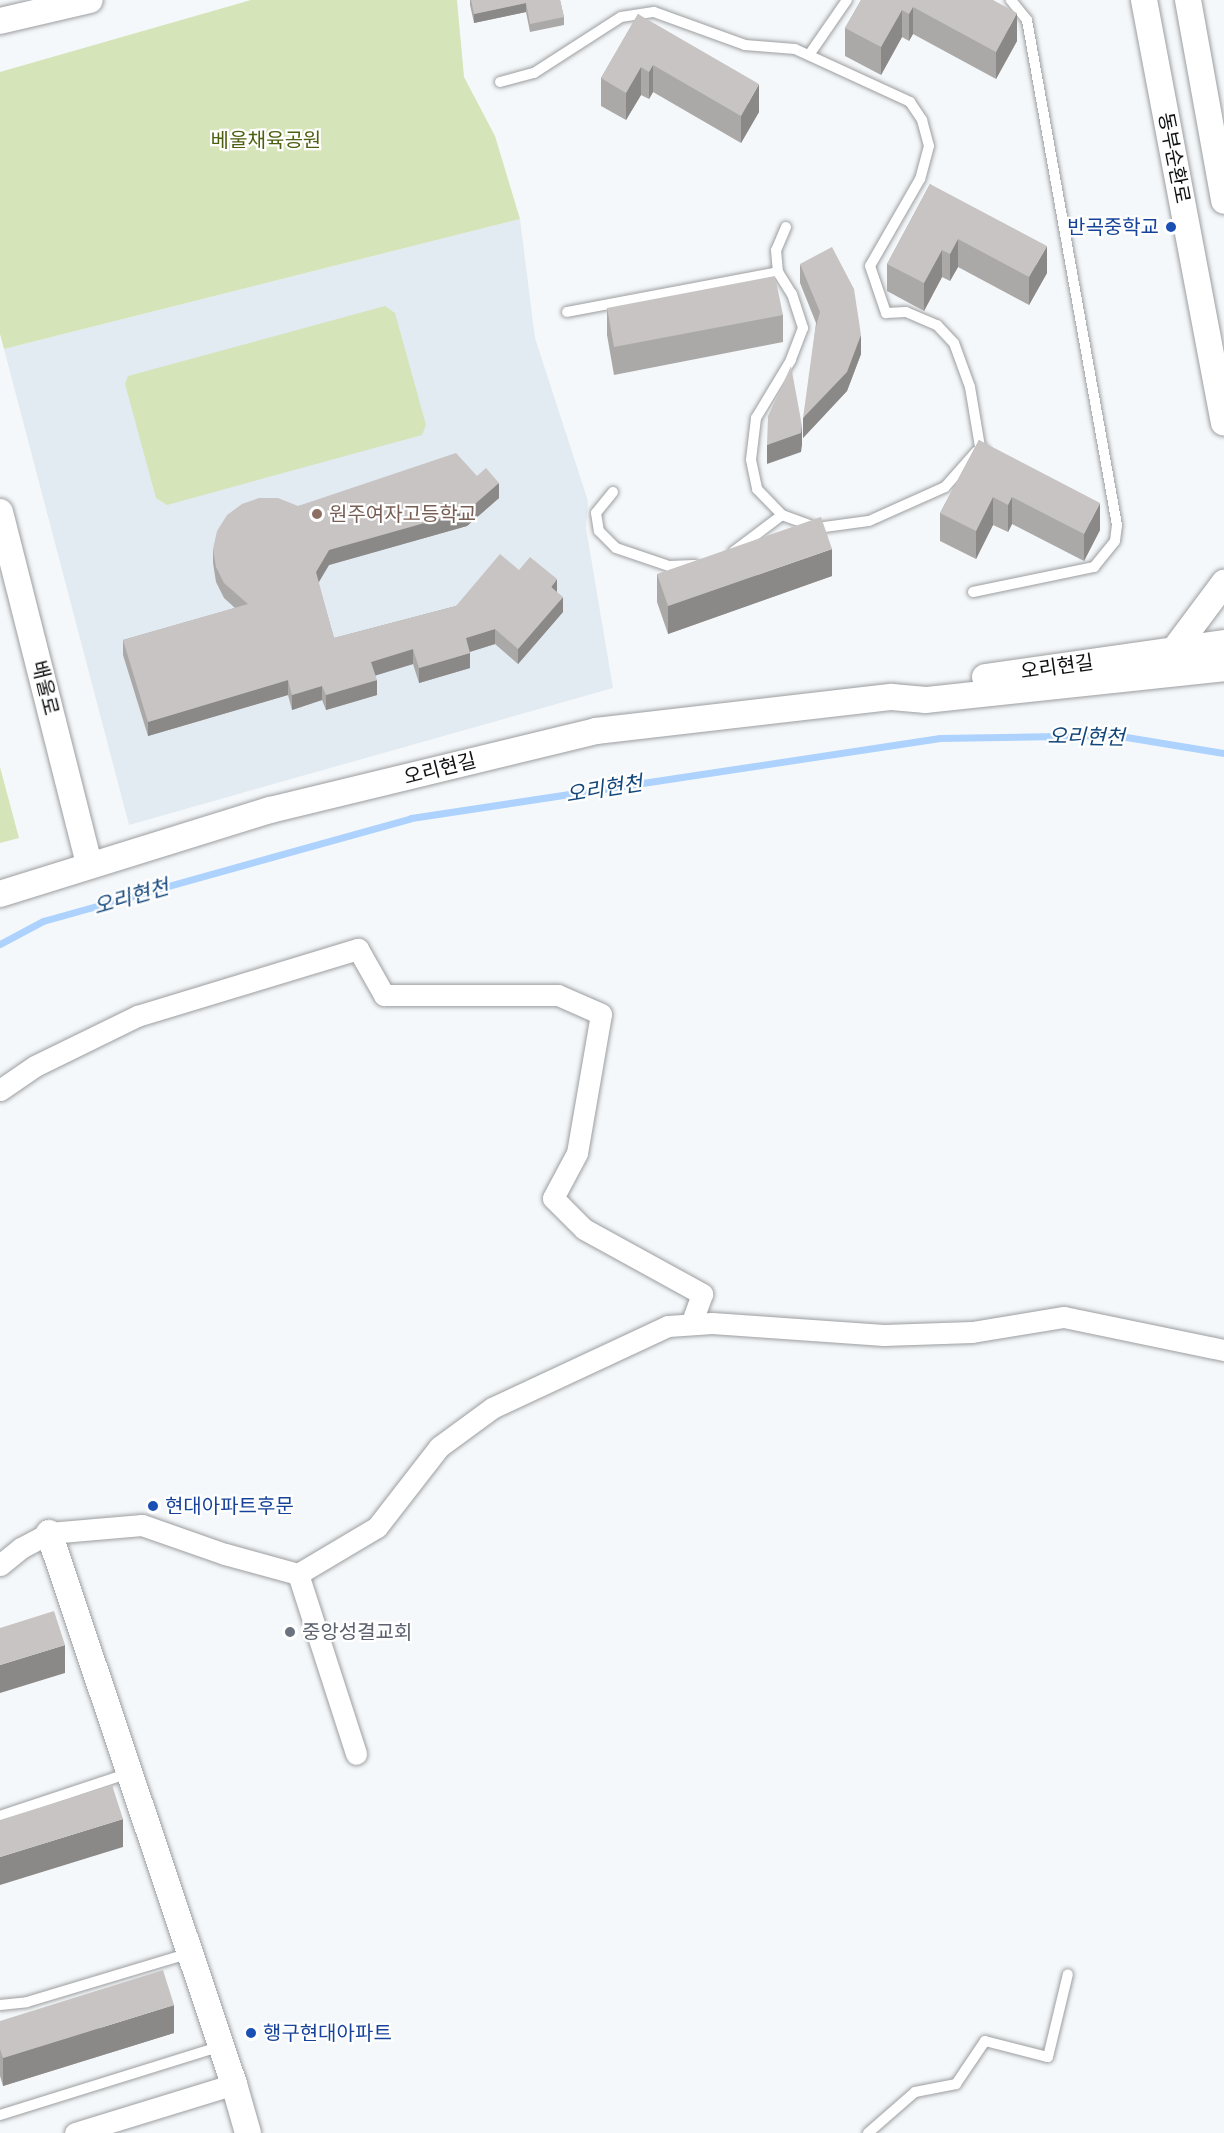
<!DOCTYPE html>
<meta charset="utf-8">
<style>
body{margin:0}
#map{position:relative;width:1224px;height:2133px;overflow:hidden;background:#f5f8fa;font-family:Montserrat,"Noto Sans KR",sans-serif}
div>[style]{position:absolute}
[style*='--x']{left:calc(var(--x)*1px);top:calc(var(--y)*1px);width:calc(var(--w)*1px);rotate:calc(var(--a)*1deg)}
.built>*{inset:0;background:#e3ebf2}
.green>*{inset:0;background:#d5e4b9}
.stream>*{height:7px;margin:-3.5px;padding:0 3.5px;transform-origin:3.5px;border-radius:3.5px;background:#acd2fd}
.roads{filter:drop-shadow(0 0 2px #9c9ea0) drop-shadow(0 0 2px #9c9ea0)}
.service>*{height:10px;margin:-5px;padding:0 5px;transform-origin:5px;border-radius:5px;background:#fff}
.minor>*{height:21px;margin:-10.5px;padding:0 10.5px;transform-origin:10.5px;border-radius:10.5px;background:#fff}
.tertiary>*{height:26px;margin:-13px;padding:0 13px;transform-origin:13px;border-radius:13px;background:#fff}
.wall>*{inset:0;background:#aba9a8}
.shaded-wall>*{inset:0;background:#8b8988}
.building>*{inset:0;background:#c7c4c3}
.dots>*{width:16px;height:16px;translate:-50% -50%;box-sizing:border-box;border:3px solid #fff;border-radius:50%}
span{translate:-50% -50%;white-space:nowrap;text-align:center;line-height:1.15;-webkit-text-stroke:4.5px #fff;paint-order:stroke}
.park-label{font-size:20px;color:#4d6012}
.street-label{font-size:20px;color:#101112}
.transit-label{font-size:20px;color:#164399}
.right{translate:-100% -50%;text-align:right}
.left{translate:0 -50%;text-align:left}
.education-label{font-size:20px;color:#785e54}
.worship-label{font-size:20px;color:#5b616d}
.water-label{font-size:21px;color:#13477b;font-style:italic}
</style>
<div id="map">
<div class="built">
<div style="clip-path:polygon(520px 219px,535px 338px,588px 501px,586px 528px,613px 688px,129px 825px,4px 349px)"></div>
</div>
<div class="green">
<div style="clip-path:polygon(251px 0,457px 0,464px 77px,495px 136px,520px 219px,4px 349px,0 334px,0 72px)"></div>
<div style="clip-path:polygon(385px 306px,395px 313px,426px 425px,422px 435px,167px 505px,156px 498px,125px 384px,128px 376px)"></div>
<div style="clip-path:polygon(0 767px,19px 838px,0 843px)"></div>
</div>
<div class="stream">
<div style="--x:0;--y:944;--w:49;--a:-28.1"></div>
<div style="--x:43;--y:921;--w:382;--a:-15.6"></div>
<div style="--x:411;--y:818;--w:535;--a:-8.6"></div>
<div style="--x:940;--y:738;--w:174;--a:-1"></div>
<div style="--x:1114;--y:735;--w:111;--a:9.3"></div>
</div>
<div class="roads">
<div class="service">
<div style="--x:809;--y:55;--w:67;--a:-55.4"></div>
<div style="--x:500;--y:82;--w:35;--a:-15"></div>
<div style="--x:534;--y:73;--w:103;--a:-32.8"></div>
<div style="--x:621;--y:17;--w:33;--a:-9"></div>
<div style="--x:654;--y:12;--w:97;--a:19.9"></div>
<div style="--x:745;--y:45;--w:50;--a:4.6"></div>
<div style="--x:795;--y:49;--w:127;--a:24.7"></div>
<div style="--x:910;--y:102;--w:22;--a:56"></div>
<div style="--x:922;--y:120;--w:27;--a:75"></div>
<div style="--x:929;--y:146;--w:34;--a:105"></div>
<div style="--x:920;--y:179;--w:100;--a:119.9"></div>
<div style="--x:870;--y:266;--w:50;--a:71.2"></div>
<div style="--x:886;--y:313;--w:20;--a:-3"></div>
<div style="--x:906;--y:312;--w:34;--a:23"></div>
<div style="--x:937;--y:325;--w:25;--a:47"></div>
<div style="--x:954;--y:343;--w:47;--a:70"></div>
<div style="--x:970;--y:387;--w:61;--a:80.5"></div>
<div style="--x:980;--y:447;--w:5;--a:37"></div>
<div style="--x:786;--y:227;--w:25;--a:113"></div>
<div style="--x:776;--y:250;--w:22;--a:85"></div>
<div style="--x:778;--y:272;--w:26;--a:58"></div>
<div style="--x:792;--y:294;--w:36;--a:72"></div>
<div style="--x:803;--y:328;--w:34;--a:111"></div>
<div style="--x:791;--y:360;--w:68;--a:121.1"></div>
<div style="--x:756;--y:418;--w:42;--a:96.8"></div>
<div style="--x:751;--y:460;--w:30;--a:78"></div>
<div style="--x:757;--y:489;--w:36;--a:46"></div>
<div style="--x:782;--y:515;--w:37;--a:20"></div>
<div style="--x:817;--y:528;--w:52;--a:-7.7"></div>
<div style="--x:869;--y:521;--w:83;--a:-24.1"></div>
<div style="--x:945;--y:487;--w:47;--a:-48.5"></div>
<div style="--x:567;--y:312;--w:215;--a:-10.7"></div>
<div style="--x:613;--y:492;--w:27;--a:129"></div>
<div style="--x:596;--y:513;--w:18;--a:81"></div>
<div style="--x:599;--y:531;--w:24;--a:45"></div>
<div style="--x:616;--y:548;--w:56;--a:18.8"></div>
<div style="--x:669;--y:566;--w:26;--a:-2"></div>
<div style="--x:733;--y:552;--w:61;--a:-37.1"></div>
<div style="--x:973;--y:592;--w:124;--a:-11.7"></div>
<div style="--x:1094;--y:567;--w:33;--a:-51"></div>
<div style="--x:1115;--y:541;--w:16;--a:-83"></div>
<div style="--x:1117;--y:525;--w:513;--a:-100.11"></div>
<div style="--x:1027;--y:20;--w:26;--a:-129"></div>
<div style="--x:0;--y:1816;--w:136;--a:-18.4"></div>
<div style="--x:0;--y:2005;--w:27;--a:-6"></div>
<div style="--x:27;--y:2002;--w:170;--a:-16.7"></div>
<div style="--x:0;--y:2115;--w:232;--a:-17.3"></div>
<div style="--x:868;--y:2133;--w:62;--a:-41.1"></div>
<div style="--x:915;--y:2092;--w:42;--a:-11"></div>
<div style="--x:956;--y:2084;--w:52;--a:-56"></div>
<div style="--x:985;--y:2041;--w:65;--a:14.3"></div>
<div style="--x:1048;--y:2057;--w:85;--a:-76.5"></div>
</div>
<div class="minor">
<div style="--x:0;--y:1090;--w:42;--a:-34.4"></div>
<div style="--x:35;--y:1066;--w:114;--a:-26.1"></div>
<div style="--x:137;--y:1016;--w:231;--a:-16.9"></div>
<div style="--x:358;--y:949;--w:53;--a:60.5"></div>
<div style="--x:384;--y:995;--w:174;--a:0"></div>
<div style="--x:558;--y:995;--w:47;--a:23.8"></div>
<div style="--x:601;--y:1014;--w:141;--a:99.8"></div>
<div style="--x:577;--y:1153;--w:51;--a:118.1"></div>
<div style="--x:553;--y:1198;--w:44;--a:45"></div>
<div style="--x:584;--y:1229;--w:135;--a:28.8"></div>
<div style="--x:702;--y:1294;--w:32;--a:110"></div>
<div style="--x:0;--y:1565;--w:27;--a:-39"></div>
<div style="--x:21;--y:1548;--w:32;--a:-28"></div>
<div style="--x:49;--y:1533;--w:93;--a:-4.9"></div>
<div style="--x:142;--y:1525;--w:88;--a:19.3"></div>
<div style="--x:225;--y:1554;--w:76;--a:15.3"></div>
<div style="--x:298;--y:1574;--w:92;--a:-30.7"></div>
<div style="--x:377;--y:1527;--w:101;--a:-52.2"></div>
<div style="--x:439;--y:1447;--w:66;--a:-36.3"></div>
<div style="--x:492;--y:1408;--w:194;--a:-25"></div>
<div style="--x:668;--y:1326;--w:44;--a:-3.9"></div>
<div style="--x:712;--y:1323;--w:172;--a:4"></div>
<div style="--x:884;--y:1335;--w:88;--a:-2"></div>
<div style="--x:972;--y:1332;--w:93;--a:-9.3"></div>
<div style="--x:1064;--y:1317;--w:163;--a:11.7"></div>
<div style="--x:298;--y:1574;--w:189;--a:72.1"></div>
<div style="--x:75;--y:2133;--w:166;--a:-17.1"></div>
</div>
<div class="tertiary">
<div style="--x:1144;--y:0;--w:430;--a:79.3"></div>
<div style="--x:1188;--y:0;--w:204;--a:79.8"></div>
<div style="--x:0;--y:21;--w:92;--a:-13.1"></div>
<div style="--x:0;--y:512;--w:364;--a:75.8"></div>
<div style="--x:1174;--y:650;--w:84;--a:-53.3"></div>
<div style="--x:985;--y:677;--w:241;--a:-8.1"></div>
<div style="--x:0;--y:894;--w:283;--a:-17.3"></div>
<div style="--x:270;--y:810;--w:335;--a:-13.6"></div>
<div style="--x:596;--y:731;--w:298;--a:-6.6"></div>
<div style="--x:892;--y:697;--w:34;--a:5"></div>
<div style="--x:926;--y:700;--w:300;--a:-6.1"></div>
<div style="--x:49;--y:1533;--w:581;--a:71.44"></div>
<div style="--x:234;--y:2084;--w:51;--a:74.1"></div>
</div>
</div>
<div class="wall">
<div style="clip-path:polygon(470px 0,560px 0,564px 17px,564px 25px,530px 32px,526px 12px,474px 23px,470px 5px)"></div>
<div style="clip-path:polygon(861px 0,993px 0,1017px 41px,996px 79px,913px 34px,909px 41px,902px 37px,881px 75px,845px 56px,845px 28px)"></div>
<div style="clip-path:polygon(638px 14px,759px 112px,741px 143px,653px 92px,649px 99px,641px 95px,626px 120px,601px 106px,601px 78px)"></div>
<div style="clip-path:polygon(930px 184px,1047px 273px,1029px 305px,958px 267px,950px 281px,942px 277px,924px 311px,887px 291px,887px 264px)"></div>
<div style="clip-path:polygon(800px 264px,861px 354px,847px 391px,803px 438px,816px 323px,800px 283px)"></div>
<div style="clip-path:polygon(607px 308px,783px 315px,783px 342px,614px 375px,607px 335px)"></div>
<div style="clip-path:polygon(979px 440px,1100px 530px,1084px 561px,1012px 524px,1008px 532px,993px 525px,976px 559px,940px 541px,940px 513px)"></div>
<div style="clip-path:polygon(477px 476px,499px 498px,467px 526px,329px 565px,318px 582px,334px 638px,456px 606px,519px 570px,557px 593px,563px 612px,518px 664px,495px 644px,470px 652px,470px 668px,419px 683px,413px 664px,375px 675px,377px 695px,326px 710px,322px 700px,292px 710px,288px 695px,148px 736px,123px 655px,123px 640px,235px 608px,224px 598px,216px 582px,213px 563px,213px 549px,298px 506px)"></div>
<div style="clip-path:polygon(657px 574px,832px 576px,668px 634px,657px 602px)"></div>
<div style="clip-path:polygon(0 2021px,174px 2033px,3px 2086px,0 2076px)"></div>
</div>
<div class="shaded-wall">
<div style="clip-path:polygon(526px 3px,526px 12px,474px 23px,474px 14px)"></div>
<div style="clip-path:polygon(913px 7px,913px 34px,909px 41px,909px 14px)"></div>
<div style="clip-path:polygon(902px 10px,902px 37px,881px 75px,881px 47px)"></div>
<div style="clip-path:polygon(1017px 13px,1017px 41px,996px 79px,996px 52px)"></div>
<div style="clip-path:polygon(653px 65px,653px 92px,649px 99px,649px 72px)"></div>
<div style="clip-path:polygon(641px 67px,641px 95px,626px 120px,626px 93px)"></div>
<div style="clip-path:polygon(759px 84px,759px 112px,741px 143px,741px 116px)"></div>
<div style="clip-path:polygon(958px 239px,958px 267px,950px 281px,950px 254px)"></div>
<div style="clip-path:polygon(1047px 246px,1047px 273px,1029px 305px,1029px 277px)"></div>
<div style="clip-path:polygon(942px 250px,942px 277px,924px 311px,924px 283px)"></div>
<div style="clip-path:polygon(861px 335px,861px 354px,847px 391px,803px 438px,803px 418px)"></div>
<div style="clip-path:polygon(802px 426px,802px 445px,801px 452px,767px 464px,767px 445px)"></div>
<div style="clip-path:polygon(499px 483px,499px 498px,467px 526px,329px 565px,316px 587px,316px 572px,329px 550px)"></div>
<div style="clip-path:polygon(993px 497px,993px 525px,976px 559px,976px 531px)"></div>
<div style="clip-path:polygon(1012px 497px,1012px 524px,1008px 532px,1008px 505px)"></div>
<div style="clip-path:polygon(1100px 503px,1100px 530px,1084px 561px,1084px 534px)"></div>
<div style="clip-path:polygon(832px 549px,832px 576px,668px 634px,668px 606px)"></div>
<div style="clip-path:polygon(557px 579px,557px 594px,551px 587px)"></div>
<div style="clip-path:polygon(563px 597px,563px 612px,518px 664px,518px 649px)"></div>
<div style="clip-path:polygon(495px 629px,495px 644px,466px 653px,466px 638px)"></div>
<div style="clip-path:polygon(413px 649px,413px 664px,371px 677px,371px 662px)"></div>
<div style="clip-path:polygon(470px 653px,470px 668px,419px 683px,419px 668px)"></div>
<div style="clip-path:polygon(288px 680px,288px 695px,148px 736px,148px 722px)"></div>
<div style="clip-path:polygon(377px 680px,377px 695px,326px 710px,326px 695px)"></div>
<div style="clip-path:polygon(322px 686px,322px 700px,292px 710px,292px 695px)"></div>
<div style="clip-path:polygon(65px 1645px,65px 1673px,0 1693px,0 1665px)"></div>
<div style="clip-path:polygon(123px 1819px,123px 1847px,0 1885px,0 1857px)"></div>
<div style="clip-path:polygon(174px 2005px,174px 2033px,3px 2086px,3px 2058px)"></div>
</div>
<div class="building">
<div style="clip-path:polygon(471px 0,560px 0,564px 17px,530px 24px,526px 3px,474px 14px)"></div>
<div style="clip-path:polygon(861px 0,993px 0,1017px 13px,996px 52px,913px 7px,909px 14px,902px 10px,881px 47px,845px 28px)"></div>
<div style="clip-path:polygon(638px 14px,759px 84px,741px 116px,653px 65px,649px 72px,641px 67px,626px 93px,601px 78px)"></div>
<div style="clip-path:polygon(930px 184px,1047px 246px,1029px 277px,958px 239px,950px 254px,942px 250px,924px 283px,887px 264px)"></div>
<div style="clip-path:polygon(832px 247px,854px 289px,861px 335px,847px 372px,803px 418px,815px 330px,820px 312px,800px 264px)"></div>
<div style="clip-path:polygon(775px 276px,783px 315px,614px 347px,607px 308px)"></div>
<div style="clip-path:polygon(791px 366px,802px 426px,801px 433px,767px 445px,768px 416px)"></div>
<div style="clip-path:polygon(979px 440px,1100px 503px,1084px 534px,1012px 497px,1008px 505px,993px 497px,976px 531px,940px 513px)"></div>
<div style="clip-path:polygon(456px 453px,477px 476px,486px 468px,499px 483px,467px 511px,329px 550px,316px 572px,334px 638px,456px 606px,500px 554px,519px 570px,530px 557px,557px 579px,551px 587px,563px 597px,518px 649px,495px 629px,466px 638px,470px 653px,419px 668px,413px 649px,371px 662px,377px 680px,326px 695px,322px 686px,292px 695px,288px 680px,148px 722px,123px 640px,248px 604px,224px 583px,216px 567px,213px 549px,217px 531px,227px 515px,242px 504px,259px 498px,278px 498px,298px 506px)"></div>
<div style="clip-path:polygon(821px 517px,832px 549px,668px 606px,657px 574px)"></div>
<div style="clip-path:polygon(54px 1611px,65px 1645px,0 1665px,0 1628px)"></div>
<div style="clip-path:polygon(112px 1785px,123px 1819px,0 1857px,0 1820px)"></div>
<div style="clip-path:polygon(163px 1970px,174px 2005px,3px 2058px,0 2049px,0 2021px)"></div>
</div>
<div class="dots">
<div style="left:1171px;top:227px;background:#1a4fb4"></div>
<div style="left:317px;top:514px;background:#8d6e63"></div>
<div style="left:153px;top:1506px;background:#1a4fb4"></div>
<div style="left:290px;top:1632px;background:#6b7280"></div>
<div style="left:251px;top:2033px;background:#1a4fb4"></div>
</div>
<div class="park-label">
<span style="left:266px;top:140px">베울채육공원</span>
</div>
<div class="street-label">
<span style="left:1174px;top:158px;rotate:79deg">동부순환로</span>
<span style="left:1057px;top:667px;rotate:-8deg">오리현길</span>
<span style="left:45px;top:688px;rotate:76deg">배울로</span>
<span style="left:440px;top:769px;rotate:-14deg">오리현길</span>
</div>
<div class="transit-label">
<span class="right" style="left:1159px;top:227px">반곡중학교</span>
<span class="left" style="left:165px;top:1506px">현대아파트후문</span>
<span class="left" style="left:263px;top:2033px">행구현대아파트</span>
</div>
<div class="education-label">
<span class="left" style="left:329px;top:514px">원주여자고등학교</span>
</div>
<div class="worship-label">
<span class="left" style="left:302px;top:1632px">중앙성결교회</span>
</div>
<div class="water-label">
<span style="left:1086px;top:737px;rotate:1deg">오리현천</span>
<span style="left:604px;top:789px;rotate:-9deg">오리현천</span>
<span style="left:131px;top:897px;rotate:-16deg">오리현천</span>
</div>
</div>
